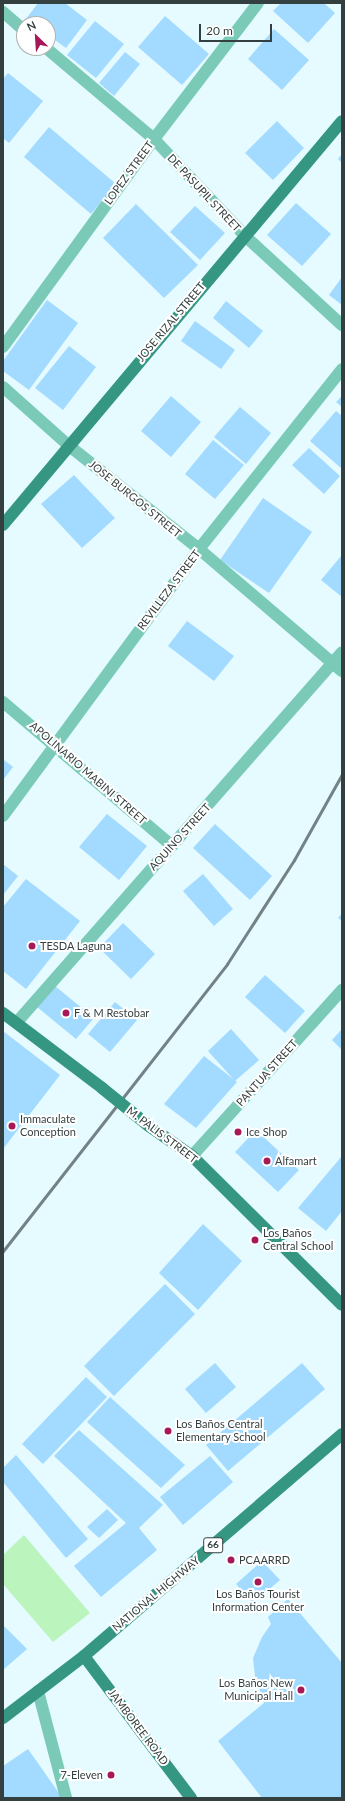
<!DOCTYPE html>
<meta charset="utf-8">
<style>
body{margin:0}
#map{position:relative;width:345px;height:1801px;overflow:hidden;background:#e5fbff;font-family:Lato,sans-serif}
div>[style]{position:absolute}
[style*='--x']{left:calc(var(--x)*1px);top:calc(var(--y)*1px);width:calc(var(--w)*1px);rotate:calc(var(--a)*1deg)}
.green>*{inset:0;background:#bbf4bd}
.building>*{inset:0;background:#a3daff}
.minor>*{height:12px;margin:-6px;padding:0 6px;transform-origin:6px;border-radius:6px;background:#7acab7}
.major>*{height:12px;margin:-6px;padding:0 6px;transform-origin:6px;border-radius:6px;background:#359782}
.rail>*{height:3px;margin:-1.5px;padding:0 1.5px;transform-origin:1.5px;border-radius:1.5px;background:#738284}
.major-bridge>*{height:12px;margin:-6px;padding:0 6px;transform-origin:6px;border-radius:6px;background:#359782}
.dots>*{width:11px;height:11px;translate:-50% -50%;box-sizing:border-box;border:2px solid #fff;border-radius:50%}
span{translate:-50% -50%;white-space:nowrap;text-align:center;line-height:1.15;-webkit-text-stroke:4px #fff;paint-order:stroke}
.shield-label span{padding:1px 3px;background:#fff;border:1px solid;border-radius:3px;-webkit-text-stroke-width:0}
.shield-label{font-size:10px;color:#343f40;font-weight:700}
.street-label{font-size:11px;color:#343f40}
.poi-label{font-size:11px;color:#343f40}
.left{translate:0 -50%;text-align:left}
.right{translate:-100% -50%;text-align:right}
.frame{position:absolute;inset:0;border:4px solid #343f40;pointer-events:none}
.north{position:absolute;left:16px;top:16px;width:40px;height:40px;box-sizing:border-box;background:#fff;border:1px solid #aeb2b3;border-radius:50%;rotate:335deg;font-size:11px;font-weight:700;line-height:16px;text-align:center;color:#343f40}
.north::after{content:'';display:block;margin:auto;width:14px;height:18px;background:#a71858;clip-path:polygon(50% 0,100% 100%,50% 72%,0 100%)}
.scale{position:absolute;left:199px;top:24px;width:73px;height:18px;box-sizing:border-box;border:2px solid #343f40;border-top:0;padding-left:5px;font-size:12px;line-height:14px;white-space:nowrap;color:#343f40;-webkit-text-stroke:3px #fff;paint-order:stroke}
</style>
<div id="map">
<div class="green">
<div style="clip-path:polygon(24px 1535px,90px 1613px,53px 1642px,3px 1584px,3px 1555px)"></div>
</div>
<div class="building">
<div style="clip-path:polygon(38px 3px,65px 3px,87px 20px,66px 48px,48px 35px,48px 24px,33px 24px,26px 19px)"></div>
<div style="clip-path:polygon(281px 3px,324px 3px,335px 13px,308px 43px,273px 11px)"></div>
<div style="clip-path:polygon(165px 16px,209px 54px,182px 85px,138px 47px)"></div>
<div style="clip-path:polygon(95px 21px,124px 44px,96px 78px,67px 55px)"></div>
<div style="clip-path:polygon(274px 29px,309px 60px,282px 90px,248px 59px)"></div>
<div style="clip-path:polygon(125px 52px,140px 64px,114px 96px,99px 83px)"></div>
<div style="clip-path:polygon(8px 73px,43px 101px,9px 143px,3px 138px,3px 79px)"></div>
<div style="clip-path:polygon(277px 121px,304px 148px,273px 180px,245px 153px)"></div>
<div style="clip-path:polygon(49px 127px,116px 184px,91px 214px,24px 157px)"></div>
<div style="clip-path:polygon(342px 154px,342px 163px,338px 159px)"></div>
<div style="clip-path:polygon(296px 203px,331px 234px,302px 266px,267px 235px)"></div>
<div style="clip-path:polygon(136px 204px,198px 265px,164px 298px,103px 238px)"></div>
<div style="clip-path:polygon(195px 206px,225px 233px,200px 260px,170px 232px)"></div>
<div style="clip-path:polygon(342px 277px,342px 305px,329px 295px)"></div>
<div style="clip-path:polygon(47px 300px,78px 323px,29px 390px,3px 371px,3px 361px)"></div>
<div style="clip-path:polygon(226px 301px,263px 331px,249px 348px,213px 318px)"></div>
<div style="clip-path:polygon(195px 321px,235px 350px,221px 369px,181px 341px)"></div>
<div style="clip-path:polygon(69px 346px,96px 367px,63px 410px,35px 388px)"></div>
<div style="clip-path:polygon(171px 396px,201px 422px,171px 457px,141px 431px)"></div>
<div style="clip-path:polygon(342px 396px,342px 407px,336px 402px)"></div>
<div style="clip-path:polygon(240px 407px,271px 433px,246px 464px,214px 437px)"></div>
<div style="clip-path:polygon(336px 411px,342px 416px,342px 469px,310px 441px)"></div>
<div style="clip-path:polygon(213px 440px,244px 465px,215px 499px,185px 474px)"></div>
<div style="clip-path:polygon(309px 448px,340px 476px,324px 494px,292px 465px)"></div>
<div style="clip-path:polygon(74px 475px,115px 518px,82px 548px,41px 504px)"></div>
<div style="clip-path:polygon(263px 498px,312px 532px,269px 593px,220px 560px)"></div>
<div style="clip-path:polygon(342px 555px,342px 597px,321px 580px)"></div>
<div style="clip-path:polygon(187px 621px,234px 656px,214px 681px,168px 646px)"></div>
<div style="clip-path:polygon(3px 759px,13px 767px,3px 780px)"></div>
<div style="clip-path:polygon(107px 814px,147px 846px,119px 880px,79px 847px)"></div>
<div style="clip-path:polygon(215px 824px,272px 876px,250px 900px,193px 848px)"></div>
<div style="clip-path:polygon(3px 864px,18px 876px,3px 895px)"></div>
<div style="clip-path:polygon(203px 874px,233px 909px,214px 926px,183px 891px)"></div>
<div style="clip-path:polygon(26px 879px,80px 921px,26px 989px,3px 971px,3px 907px)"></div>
<div style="clip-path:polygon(342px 913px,342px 921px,338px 918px)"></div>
<div style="clip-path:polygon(123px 923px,155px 954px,131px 979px,99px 948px)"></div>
<div style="clip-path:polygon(265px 975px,305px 1011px,285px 1033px,245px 997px)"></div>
<div style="clip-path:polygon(55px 986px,94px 1018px,76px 1039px,37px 1007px)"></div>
<div style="clip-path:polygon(115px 1002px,137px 1020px,110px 1052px,88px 1034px)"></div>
<div style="clip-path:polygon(231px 1029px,259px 1060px,235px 1081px,208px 1051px)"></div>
<div style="clip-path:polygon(342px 1029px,342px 1050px,332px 1040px)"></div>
<div style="clip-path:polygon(3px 1031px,60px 1075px,3px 1149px)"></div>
<div style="clip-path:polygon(204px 1056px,237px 1082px,196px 1128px,164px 1104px)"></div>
<div style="clip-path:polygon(256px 1130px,299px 1170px,278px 1192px,235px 1152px)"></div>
<div style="clip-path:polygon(342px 1156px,342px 1211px,326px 1231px,298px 1208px)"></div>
<div style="clip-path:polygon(203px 1224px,242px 1261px,198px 1310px,159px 1273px)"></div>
<div style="clip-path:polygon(165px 1284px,195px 1314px,114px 1396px,84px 1366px)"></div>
<div style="clip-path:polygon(215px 1363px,236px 1387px,206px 1413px,185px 1389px)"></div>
<div style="clip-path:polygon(302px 1363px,325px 1389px,228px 1471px,206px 1445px)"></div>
<div style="clip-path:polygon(86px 1377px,107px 1397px,43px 1464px,22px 1444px)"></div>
<div style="clip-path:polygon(110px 1397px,185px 1465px,161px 1488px,87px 1422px)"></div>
<div style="clip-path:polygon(79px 1430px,163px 1505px,139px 1528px,157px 1550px,101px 1597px,74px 1566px,126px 1523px,54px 1456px)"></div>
<div style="clip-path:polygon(16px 1455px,88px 1539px,66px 1558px,3px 1482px,3px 1468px)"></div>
<div style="clip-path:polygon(210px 1456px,233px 1482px,183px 1525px,160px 1497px)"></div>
<div style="clip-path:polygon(107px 1509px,118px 1520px,99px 1538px,87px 1527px)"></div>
<div style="clip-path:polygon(262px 1561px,280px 1580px,253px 1603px,236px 1584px)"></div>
<div style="clip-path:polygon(288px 1599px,342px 1663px,342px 1798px,262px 1798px,218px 1741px,264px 1703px,255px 1676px,253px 1658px,262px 1637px,271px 1624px,268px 1617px)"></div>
<div style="clip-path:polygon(3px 1625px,27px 1649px,3px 1670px)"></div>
<div style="clip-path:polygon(28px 1749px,61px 1796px,58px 1798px,3px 1798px,3px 1766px)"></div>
</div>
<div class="minor">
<div style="--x:3;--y:12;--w:28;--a:41"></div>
<div style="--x:46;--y:48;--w:141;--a:40.1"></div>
<div style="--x:154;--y:139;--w:132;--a:46.8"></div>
<div style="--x:244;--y:235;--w:133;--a:42.6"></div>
<div style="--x:3;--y:347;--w:257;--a:-54"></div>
<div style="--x:154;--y:139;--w:171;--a:-52.6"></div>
<div style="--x:3;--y:387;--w:87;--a:41.7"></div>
<div style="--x:68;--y:445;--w:167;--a:38.4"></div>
<div style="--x:199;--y:549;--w:188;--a:40.5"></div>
<div style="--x:3;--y:702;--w:222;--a:40.4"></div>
<div style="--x:3;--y:816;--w:331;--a:-53.7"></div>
<div style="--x:199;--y:549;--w:230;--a:-51.5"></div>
<div style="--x:17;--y:1022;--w:492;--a:-48.7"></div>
<div style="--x:192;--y:1156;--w:224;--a:-47.9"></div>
<div style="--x:38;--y:1691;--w:111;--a:75.3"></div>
</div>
<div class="major">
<div style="--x:3;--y:525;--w:527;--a:-50"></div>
<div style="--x:3;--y:1013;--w:124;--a:37.1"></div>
<div style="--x:149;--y:1126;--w:52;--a:34.9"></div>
<div style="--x:192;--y:1156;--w:211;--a:44.8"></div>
<div style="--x:84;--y:1656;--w:178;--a:53"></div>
<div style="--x:3;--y:1718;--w:102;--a:-37.4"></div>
<div style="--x:84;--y:1656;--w:340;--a:-40.7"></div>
</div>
<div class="rail">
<div style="--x:3;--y:1251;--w:364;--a:-52"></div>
<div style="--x:227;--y:964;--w:124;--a:-57.2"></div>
<div style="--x:294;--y:860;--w:98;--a:-60.8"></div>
</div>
<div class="major-bridge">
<div style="--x:102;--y:1088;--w:60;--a:39"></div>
</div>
<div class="dots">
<div style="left:32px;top:946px;background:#a71858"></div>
<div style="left:66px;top:1013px;background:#a71858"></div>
<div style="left:12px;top:1126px;background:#a71858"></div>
<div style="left:238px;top:1132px;background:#a71858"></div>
<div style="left:267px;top:1161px;background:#a71858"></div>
<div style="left:255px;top:1240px;background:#a71858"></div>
<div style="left:168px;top:1431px;background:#a71858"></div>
<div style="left:231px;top:1560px;background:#a71858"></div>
<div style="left:258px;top:1582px;background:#a71858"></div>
<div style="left:301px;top:1690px;background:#a71858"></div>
<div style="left:111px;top:1775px;background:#a71858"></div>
</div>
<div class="shield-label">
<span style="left:213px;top:1545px">66</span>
</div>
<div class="street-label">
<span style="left:129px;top:173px;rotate:-54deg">LOPEZ STREET</span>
<span style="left:204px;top:193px;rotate:47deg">DE PASUPIL STREET</span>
<span style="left:171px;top:322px;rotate:-50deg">JOSE RIZAL STREET</span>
<span style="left:135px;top:499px;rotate:39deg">JOSE BURGOS STREET</span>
<span style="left:169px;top:590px;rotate:-53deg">REVILLEZA STREET</span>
<span style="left:88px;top:773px;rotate:41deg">APOLINARIO MABINI STREET</span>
<span style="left:180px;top:837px;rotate:-48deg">AQUINO STREET</span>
<span style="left:267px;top:1073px;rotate:-48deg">PANTUA STREET</span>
<span style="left:162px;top:1135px;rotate:37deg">M. PALIS STREET</span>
<span style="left:156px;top:1594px;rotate:-40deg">NATIONAL HIGHWAY</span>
<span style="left:138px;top:1727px;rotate:53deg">JAMBOREE ROAD</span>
</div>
<div class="poi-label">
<span class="left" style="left:40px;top:946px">TESDA Laguna</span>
<span class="left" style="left:74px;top:1013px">F &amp; M Restobar</span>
<span class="left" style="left:20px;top:1126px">Immaculate<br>Conception</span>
<span class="left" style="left:246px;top:1132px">Ice Shop</span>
<span class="left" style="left:275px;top:1161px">Alfamart</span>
<span class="left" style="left:263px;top:1240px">Los Baños<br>Central School</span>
<span class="left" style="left:176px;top:1431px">Los Baños Central<br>Elementary School</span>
<span class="left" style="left:239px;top:1560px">PCAARRD</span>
<span style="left:258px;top:1601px">Los Baños Tourist<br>Information Center</span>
<span class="right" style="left:293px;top:1690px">Los Baños New<br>Municipal Hall</span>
<span class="right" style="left:103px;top:1775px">7-Eleven</span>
</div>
<div class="frame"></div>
<div class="north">N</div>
<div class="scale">20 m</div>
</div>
